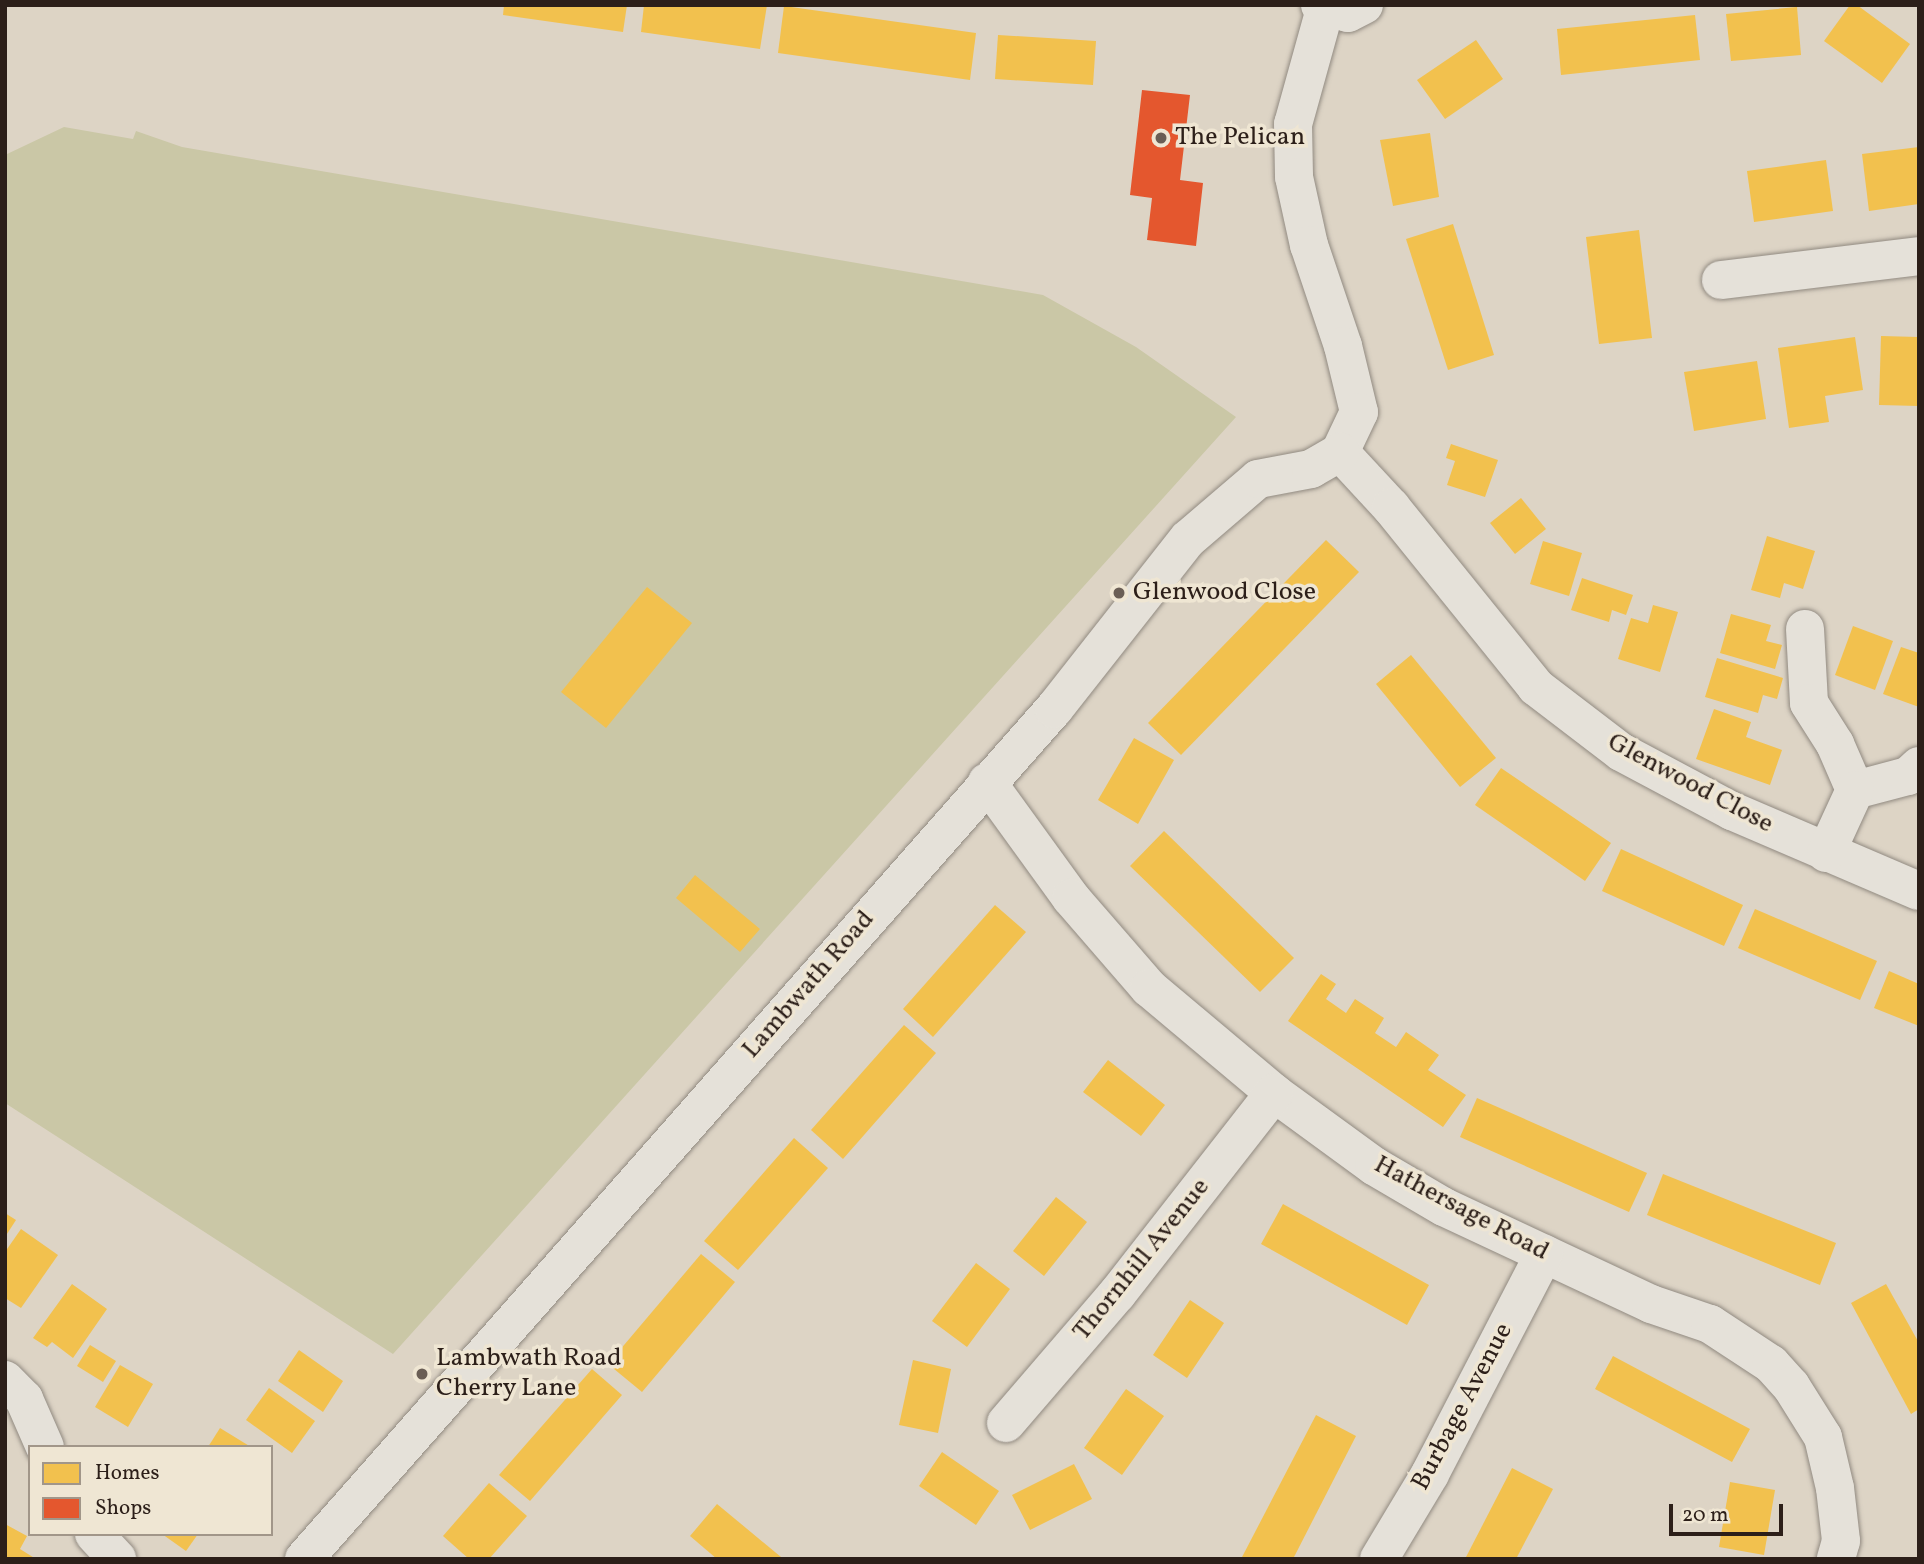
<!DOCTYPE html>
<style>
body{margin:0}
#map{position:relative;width:1924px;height:1564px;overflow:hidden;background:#ddd4c5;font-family:Vollkorn,serif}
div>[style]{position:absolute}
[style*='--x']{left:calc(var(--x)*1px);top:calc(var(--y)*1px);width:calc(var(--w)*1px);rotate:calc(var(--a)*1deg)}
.green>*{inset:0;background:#cac7a6}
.homes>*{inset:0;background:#f2c14e}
.shops>*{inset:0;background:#e4572e}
.roads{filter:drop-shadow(0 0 2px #918a81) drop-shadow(0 0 2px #918a81)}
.minor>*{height:38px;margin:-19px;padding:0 19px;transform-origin:19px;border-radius:19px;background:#e5e1d9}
.dots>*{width:19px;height:19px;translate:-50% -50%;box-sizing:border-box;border:4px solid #efe6d3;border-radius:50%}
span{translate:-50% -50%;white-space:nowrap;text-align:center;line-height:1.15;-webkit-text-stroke:7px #efe6d3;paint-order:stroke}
.poi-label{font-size:26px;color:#2c1f19}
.left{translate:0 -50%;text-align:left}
.street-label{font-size:26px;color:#2c1f19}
.frame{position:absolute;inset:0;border:7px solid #2c1f19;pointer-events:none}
.legend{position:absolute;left:28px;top:1445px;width:245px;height:91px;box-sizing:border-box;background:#efe6d3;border:2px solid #a19689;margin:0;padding:9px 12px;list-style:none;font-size:21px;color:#2c1f19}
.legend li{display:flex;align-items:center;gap:14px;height:35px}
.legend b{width:35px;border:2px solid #a19689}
.scale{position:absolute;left:1669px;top:1504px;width:114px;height:32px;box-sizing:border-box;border:4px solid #2c1f19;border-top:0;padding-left:9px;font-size:21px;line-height:24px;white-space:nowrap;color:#2c1f19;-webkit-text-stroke:5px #efe6d3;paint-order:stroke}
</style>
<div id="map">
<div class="green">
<div style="clip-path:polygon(64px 127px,133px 139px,136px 131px,182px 147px,1043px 295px,1136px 347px,1236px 417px,393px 1354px,5px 1103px,5px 155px)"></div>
</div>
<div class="homes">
<div style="clip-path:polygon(504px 5px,627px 5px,623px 32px,503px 15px)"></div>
<div style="clip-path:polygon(644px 5px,767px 5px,760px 49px,641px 32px)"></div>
<div style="clip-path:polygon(1850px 5px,1857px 5px,1910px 44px,1882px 83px,1824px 41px)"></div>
<div style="clip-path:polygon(784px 6px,976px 33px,970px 80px,778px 53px)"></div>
<div style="clip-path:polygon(1797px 7px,1801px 55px,1731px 61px,1726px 14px)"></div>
<div style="clip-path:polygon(1695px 15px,1700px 60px,1561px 75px,1557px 29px)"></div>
<div style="clip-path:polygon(998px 35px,1096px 41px,1093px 85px,995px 79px)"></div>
<div style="clip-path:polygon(1476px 40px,1503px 79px,1445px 119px,1417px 80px)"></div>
<div style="clip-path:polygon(1430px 133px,1439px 197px,1393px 206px,1380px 140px)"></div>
<div style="clip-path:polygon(1919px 147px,1919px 204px,1869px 211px,1862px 154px)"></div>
<div style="clip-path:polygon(1826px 160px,1833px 211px,1754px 222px,1747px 171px)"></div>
<div style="clip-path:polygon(1453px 224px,1494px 355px,1448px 370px,1406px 239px)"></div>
<div style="clip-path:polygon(1639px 230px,1652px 338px,1599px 344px,1586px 237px)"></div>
<div style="clip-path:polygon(1881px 336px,1919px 337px,1919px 406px,1879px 405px)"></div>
<div style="clip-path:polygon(1855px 337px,1863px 390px,1825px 396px,1829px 422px,1789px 428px,1778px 348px)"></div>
<div style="clip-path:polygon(1757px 361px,1766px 419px,1694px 431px,1684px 372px)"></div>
<div style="clip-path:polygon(1451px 444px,1498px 460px,1485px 497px,1447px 485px,1455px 461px,1446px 458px)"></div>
<div style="clip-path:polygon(1521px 498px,1546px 529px,1515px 554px,1490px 523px)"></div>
<div style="clip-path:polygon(1767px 536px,1815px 551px,1803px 589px,1784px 583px,1780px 598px,1751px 590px)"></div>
<div style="clip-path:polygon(1326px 540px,1359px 572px,1181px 755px,1148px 723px)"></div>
<div style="clip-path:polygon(1543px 541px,1582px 553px,1569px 596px,1530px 584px)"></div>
<div style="clip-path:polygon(1582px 578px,1633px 595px,1626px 615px,1612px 610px,1609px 622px,1571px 610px)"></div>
<div style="clip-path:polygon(647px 587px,692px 623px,606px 728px,561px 692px)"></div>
<div style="clip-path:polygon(1653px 605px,1678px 612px,1660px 672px,1618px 659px,1631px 618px,1648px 623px)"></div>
<div style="clip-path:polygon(1731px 614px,1771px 625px,1766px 641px,1782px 645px,1775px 669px,1720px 653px)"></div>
<div style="clip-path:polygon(1853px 626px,1893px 641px,1875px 690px,1835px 675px)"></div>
<div style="clip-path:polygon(1901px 647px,1919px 653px,1919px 707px,1883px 694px)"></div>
<div style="clip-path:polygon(1411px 655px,1496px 758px,1460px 787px,1376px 684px)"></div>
<div style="clip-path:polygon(1717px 658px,1783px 678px,1777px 699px,1763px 695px,1758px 713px,1705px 697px)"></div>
<div style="clip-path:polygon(1714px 709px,1751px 722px,1746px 737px,1782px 750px,1770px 785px,1696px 759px)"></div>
<div style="clip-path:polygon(1134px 738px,1174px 760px,1138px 824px,1098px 800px)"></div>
<div style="clip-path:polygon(1501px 768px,1611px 843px,1585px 881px,1475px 805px)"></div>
<div style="clip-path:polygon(1164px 831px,1294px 958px,1260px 992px,1130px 866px)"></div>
<div style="clip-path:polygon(1621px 849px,1743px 905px,1724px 946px,1602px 891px)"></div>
<div style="clip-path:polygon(695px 875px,760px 929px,740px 952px,676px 898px)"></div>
<div style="clip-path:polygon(995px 905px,1026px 932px,933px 1037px,903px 1009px)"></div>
<div style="clip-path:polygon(1755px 909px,1877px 961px,1860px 1000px,1738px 948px)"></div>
<div style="clip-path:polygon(1889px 971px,1919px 984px,1919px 1026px,1874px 1008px)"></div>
<div style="clip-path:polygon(1321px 974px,1336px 984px,1326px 999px,1346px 1013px,1355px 999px,1384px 1018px,1375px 1033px,1396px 1047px,1406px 1032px,1439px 1055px,1428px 1070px,1466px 1095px,1443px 1127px,1288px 1021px)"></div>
<div style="clip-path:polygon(904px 1025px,936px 1053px,843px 1159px,811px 1130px)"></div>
<div style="clip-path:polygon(1108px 1060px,1165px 1105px,1141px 1136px,1083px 1092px)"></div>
<div style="clip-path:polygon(1477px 1098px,1647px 1173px,1629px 1212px,1460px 1137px)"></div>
<div style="clip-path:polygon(794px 1138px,828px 1168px,738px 1270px,704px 1241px)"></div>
<div style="clip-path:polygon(1663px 1174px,1836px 1243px,1820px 1285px,1647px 1215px)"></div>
<div style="clip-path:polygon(1056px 1197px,1087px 1222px,1044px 1276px,1013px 1251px)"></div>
<div style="clip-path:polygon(1283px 1204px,1429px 1285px,1407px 1325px,1261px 1244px)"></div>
<div style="clip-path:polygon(5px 1213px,16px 1220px,5px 1237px)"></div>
<div style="clip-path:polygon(21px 1229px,58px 1255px,21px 1308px,5px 1298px,5px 1252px)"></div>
<div style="clip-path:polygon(701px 1254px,735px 1282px,642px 1392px,608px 1364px)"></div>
<div style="clip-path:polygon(976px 1263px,1010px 1289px,967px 1347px,932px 1321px)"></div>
<div style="clip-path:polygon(72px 1284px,107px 1309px,73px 1358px,52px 1342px,47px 1347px,33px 1338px)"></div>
<div style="clip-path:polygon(1886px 1284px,1919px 1343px,1919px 1409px,1911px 1414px,1851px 1303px)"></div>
<div style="clip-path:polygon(1190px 1300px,1224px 1323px,1187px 1378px,1153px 1355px)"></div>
<div style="clip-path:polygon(90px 1345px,116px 1361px,103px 1382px,77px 1366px)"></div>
<div style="clip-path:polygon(299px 1350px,343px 1381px,323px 1412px,278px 1381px)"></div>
<div style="clip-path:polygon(1613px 1356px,1750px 1429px,1732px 1462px,1595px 1389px)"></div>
<div style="clip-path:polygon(913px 1360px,951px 1369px,938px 1433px,899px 1425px)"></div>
<div style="clip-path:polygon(120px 1365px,153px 1384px,128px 1427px,95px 1407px)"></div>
<div style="clip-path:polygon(592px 1369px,622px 1395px,530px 1501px,499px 1475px)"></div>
<div style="clip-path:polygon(269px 1388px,315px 1421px,292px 1453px,246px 1420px)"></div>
<div style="clip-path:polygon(1126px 1389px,1164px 1416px,1122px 1475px,1084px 1448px)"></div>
<div style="clip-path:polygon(1316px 1415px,1356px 1436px,1293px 1559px,1241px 1559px)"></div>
<div style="clip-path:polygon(220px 1428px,251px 1447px,208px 1447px)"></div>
<div style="clip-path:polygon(942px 1452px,999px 1491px,976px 1525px,919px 1486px)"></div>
<div style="clip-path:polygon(1074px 1464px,1092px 1499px,1030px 1530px,1012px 1495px)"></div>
<div style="clip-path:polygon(1512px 1468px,1553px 1489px,1516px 1559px,1465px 1559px)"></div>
<div style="clip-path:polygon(1730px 1482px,1775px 1490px,1764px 1555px,1719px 1547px)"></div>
<div style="clip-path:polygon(489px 1483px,527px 1516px,489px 1559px,469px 1559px,443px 1536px)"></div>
<div style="clip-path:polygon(717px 1504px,781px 1557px,779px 1559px,717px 1559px,690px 1536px)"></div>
<div style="clip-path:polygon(5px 1524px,27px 1536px,20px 1549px,36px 1559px,5px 1559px)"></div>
<div style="clip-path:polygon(162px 1534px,198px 1534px,186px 1551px)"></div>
</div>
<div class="shops">
<div style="clip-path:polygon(1142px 90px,1190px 95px,1180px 180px,1203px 183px,1196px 246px,1147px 240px,1152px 198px,1130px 195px)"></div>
</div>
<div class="roads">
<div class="minor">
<div style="--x:1320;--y:5;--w:29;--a:16"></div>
<div style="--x:1348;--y:13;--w:18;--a:-27"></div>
<div style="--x:1325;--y:9;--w:119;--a:105.5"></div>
<div style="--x:1293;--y:124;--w:53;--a:88.9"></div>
<div style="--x:1294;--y:177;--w:70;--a:77.6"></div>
<div style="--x:1309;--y:245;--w:107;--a:71.4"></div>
<div style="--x:1343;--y:346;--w:68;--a:76.4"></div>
<div style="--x:1359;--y:412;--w:44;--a:115.4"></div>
<div style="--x:1721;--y:280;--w:199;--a:-6.9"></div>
<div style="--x:1340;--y:452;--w:75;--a:47.2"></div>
<div style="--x:1391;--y:507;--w:231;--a:51.1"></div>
<div style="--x:1536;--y:687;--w:107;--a:37.4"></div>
<div style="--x:1621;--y:752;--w:126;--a:28"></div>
<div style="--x:1732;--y:811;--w:203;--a:23.2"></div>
<div style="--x:1805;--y:629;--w:74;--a:86.9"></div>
<div style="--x:1809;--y:703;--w:49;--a:57.6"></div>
<div style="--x:1835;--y:744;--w:50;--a:66.5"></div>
<div style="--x:1855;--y:790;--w:55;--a:-14.8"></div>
<div style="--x:1908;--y:776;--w:15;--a:-42"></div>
<div style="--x:987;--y:782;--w:143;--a:54.1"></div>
<div style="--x:1071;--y:898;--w:119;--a:49.1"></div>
<div style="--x:1149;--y:988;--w:163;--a:40"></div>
<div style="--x:1274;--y:1093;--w:124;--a:36.1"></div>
<div style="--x:1374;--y:1166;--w:81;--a:30.4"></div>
<div style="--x:1444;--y:1207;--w:229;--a:25.1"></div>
<div style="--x:1651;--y:1304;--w:62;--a:18.7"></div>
<div style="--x:1710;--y:1324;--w:73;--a:33.3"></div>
<div style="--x:1771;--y:1364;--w:30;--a:48"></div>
<div style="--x:1791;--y:1386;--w:60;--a:57.9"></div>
<div style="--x:1823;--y:1437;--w:52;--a:76.8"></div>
<div style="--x:1835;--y:1488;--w:53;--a:83.5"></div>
<div style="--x:1841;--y:1541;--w:19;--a:106"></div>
<div style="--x:1826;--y:853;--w:69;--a:-65.3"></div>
<div style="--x:5;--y:1380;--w:27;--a:45"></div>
<div style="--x:24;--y:1399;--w:52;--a:66.4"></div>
<div style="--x:1006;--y:1423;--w:170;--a:-49.3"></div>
<div style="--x:1117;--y:1294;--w:255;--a:-52"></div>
<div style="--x:94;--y:1534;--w:34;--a:47"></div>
<div style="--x:304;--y:1559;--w:1134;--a:-48.58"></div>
<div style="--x:1054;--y:709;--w:216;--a:-51.8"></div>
<div style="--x:1188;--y:539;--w:92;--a:-40.6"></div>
<div style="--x:1258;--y:479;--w:54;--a:-10.7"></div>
<div style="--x:1311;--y:469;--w:34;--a:-30"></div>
<div style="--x:1379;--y:1559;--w:99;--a:-59"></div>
<div style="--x:1430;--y:1474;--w:248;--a:-62.6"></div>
</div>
</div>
<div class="dots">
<div style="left:1161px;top:138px;background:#6a5e55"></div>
<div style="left:1119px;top:593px;background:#6a5e55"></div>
<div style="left:422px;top:1374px;background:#6a5e55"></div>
</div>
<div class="poi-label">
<span class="left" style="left:1175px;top:138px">The Pelican</span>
<span class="left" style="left:1133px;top:593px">Glenwood Close</span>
<span class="left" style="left:436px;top:1374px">Lambwath Road<br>Cherry Lane</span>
</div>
<div class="street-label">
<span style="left:1690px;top:784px;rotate:28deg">Glenwood Close</span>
<span style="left:809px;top:985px;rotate:-49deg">Lambwath Road</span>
<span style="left:1461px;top:1209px;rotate:28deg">Hathersage Road</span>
<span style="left:1142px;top:1260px;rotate:-51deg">Thornhill Avenue</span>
<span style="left:1463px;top:1407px;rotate:-62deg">Burbage Avenue</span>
</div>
<div class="frame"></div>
<ul class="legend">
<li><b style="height:19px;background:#f2c14e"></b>Homes</li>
<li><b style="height:19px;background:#e4572e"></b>Shops</li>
</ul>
<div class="scale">20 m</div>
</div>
